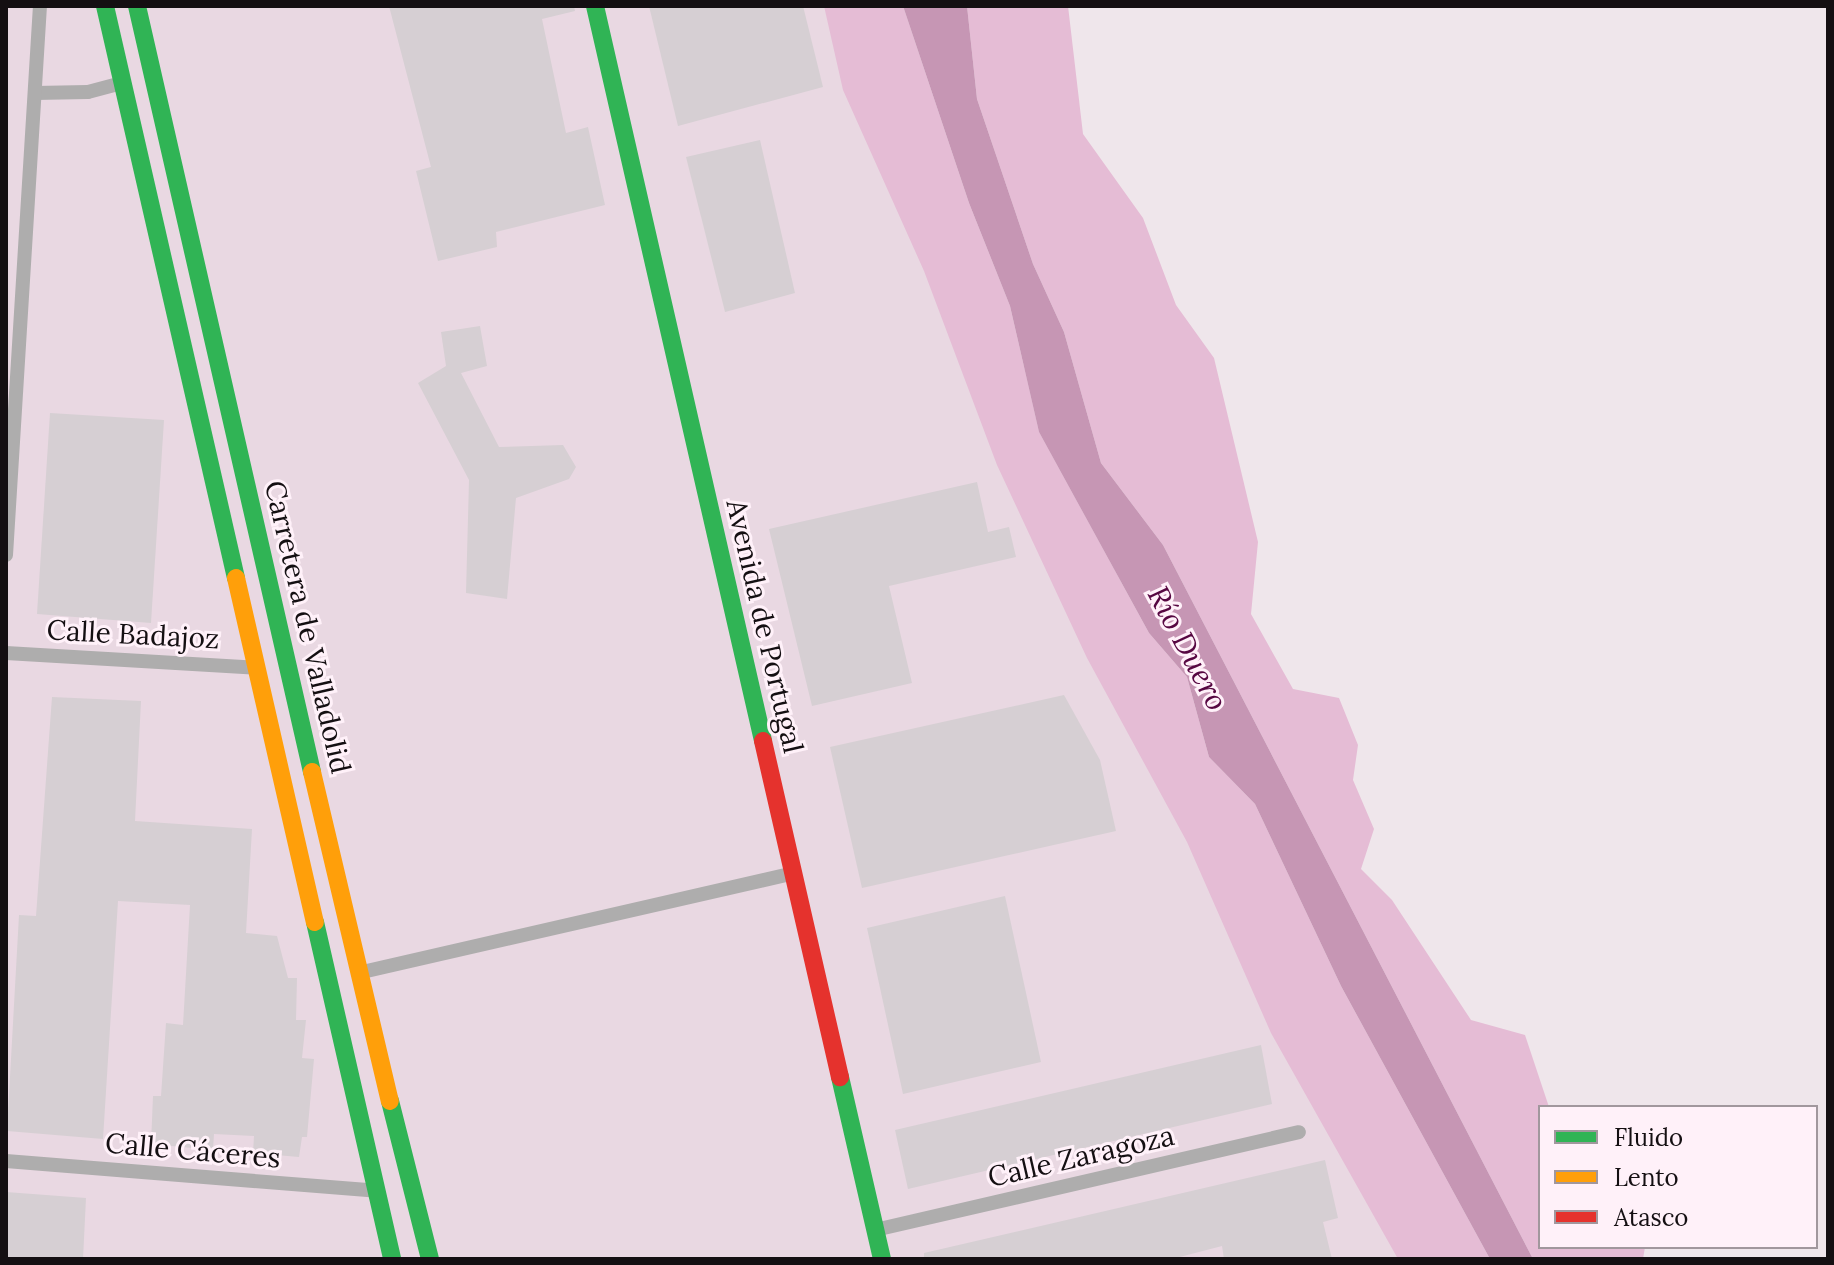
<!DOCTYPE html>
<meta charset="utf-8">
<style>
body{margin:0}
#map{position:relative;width:1834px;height:1265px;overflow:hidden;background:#efe6eb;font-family:Lora,serif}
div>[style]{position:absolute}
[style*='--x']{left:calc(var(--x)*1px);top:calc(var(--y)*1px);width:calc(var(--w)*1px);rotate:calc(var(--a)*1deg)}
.built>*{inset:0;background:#e9d8e2}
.forest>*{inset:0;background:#e5bcd5}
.water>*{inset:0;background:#c696b4}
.building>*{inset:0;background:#d6cfd3}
.street>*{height:14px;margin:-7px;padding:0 7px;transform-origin:7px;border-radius:7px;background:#aeadad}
.fast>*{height:18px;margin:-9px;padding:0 9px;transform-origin:9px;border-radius:9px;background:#30b455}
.slow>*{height:18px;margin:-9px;padding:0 9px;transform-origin:9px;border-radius:9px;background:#ff9f0a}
.jam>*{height:18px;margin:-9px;padding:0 9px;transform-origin:9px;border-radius:9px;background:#e5322d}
span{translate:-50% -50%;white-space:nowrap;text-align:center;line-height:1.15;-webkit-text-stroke:6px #fff1f9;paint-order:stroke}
.street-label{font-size:28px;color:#140f12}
.water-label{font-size:30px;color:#560641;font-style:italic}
.frame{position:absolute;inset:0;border:8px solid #140f12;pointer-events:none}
.legend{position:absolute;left:1538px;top:1105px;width:280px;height:144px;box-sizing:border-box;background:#fff1f9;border:2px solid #a1979d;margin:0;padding:10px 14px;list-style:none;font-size:24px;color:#140f12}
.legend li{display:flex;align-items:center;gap:16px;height:40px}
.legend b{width:40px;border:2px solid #a1979d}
</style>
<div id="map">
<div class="built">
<div style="clip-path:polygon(6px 6px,862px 6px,1424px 1259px,6px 1259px)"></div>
</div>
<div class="forest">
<div style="clip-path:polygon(824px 6px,903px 6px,969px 203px,1010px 306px,1039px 432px,1149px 633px,1187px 677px,1209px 757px,1255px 804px,1341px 986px,1490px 1259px,1398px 1259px,1271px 1033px,1187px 842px,1087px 658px,997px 465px,924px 271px,843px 90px)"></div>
<div style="clip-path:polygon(967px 6px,1068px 6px,1083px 134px,1143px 218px,1176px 305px,1214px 358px,1258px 542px,1251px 614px,1293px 689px,1339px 698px,1358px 745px,1353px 780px,1374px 829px,1361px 869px,1392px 900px,1471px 1020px,1525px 1035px,1549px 1107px,1540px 1107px,1540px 1247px,1645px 1247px,1643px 1259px,1533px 1259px,1163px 545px,1101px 463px,1064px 332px,1033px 264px,977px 99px)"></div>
</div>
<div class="water">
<div style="clip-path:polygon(903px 6px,967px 6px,977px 99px,1033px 264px,1064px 332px,1101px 463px,1163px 545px,1533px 1259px,1490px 1259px,1341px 986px,1255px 804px,1209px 757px,1187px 677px,1149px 633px,1039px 432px,1010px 306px,969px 203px)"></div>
</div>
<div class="building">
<div style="clip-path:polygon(389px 6px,574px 6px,575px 11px,542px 19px,566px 133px,588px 127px,605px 205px,496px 232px,497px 247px,438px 261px,416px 171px,431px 167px)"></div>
<div style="clip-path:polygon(649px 6px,803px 6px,823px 87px,678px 126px)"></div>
<div style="clip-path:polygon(760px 140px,795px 293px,725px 312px,686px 157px)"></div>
<div style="clip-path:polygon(480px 326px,487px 366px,461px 373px,499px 447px,563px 445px,576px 467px,569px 479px,516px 498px,507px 599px,466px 593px,469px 480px,418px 383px,446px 366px,441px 332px)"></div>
<div style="clip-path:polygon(50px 413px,164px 420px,151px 623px,37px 614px)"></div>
<div style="clip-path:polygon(977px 482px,988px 532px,1009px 527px,1016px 557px,889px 586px,912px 683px,812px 706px,769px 529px)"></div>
<div style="clip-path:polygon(1064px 695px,1100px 760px,1116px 831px,862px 888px,830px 747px)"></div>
<div style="clip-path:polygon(52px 697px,141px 701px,135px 821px,252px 829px,246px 933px,277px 936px,288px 978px,297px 978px,296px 1020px,306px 1020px,302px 1058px,314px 1059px,307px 1137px,302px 1137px,299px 1157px,253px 1153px,254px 1136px,214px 1134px,213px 1150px,151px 1144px,153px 1096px,161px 1096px,166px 1023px,183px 1025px,190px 905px,118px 901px,103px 1139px,7px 1131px,19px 915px,36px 916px)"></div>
<div style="clip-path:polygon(1005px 896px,1041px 1062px,903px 1094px,867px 928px)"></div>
<div style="clip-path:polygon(1261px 1045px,1272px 1104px,908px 1189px,895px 1130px)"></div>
<div style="clip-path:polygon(1325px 1160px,1338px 1218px,1323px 1222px,1332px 1259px,1224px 1259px,1222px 1246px,1172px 1259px,924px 1259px,924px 1253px)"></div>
<div style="clip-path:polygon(6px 1192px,86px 1198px,83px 1259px,6px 1259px)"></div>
</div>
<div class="street">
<div style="--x:35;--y:93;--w:53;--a:-1.1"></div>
<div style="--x:88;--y:92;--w:35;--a:-15"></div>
<div style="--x:6;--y:555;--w:550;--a:-86.46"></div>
<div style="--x:6;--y:653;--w:251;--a:3.4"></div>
<div style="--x:358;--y:973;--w:446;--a:-12.9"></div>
<div style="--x:6;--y:1161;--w:372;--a:4.6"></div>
<div style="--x:875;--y:1230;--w:435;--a:-13"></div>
</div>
<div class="fast">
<div style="--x:105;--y:6;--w:587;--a:77.1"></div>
<div style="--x:137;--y:6;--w:786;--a:77.13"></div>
<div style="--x:595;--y:6;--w:754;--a:77.12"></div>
<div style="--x:315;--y:922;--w:346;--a:77.1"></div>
<div style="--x:840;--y:1077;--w:187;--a:77"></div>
<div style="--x:390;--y:1101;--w:163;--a:75.8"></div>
</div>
<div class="slow">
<div style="--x:236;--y:578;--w:353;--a:77.1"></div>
<div style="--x:312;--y:772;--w:338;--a:76.7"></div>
</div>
<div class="jam">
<div style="--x:763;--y:741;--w:345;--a:77.1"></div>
</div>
<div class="street-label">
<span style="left:765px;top:626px;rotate:77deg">Avenida de Portugal</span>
<span style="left:308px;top:627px;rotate:77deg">Carretera de Valladolid</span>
<span style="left:133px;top:634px;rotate:3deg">Calle Badajoz</span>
<span style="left:193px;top:1150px;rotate:5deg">Calle Cáceres</span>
<span style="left:1081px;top:1156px;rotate:-13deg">Calle Zaragoza</span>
</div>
<div class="water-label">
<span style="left:1188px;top:648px;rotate:62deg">Río Duero</span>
</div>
<div class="frame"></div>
<ul class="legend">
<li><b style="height:10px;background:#30b455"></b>Fluido</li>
<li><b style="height:10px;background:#ff9f0a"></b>Lento</li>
<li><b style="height:10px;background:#e5322d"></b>Atasco</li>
</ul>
</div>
